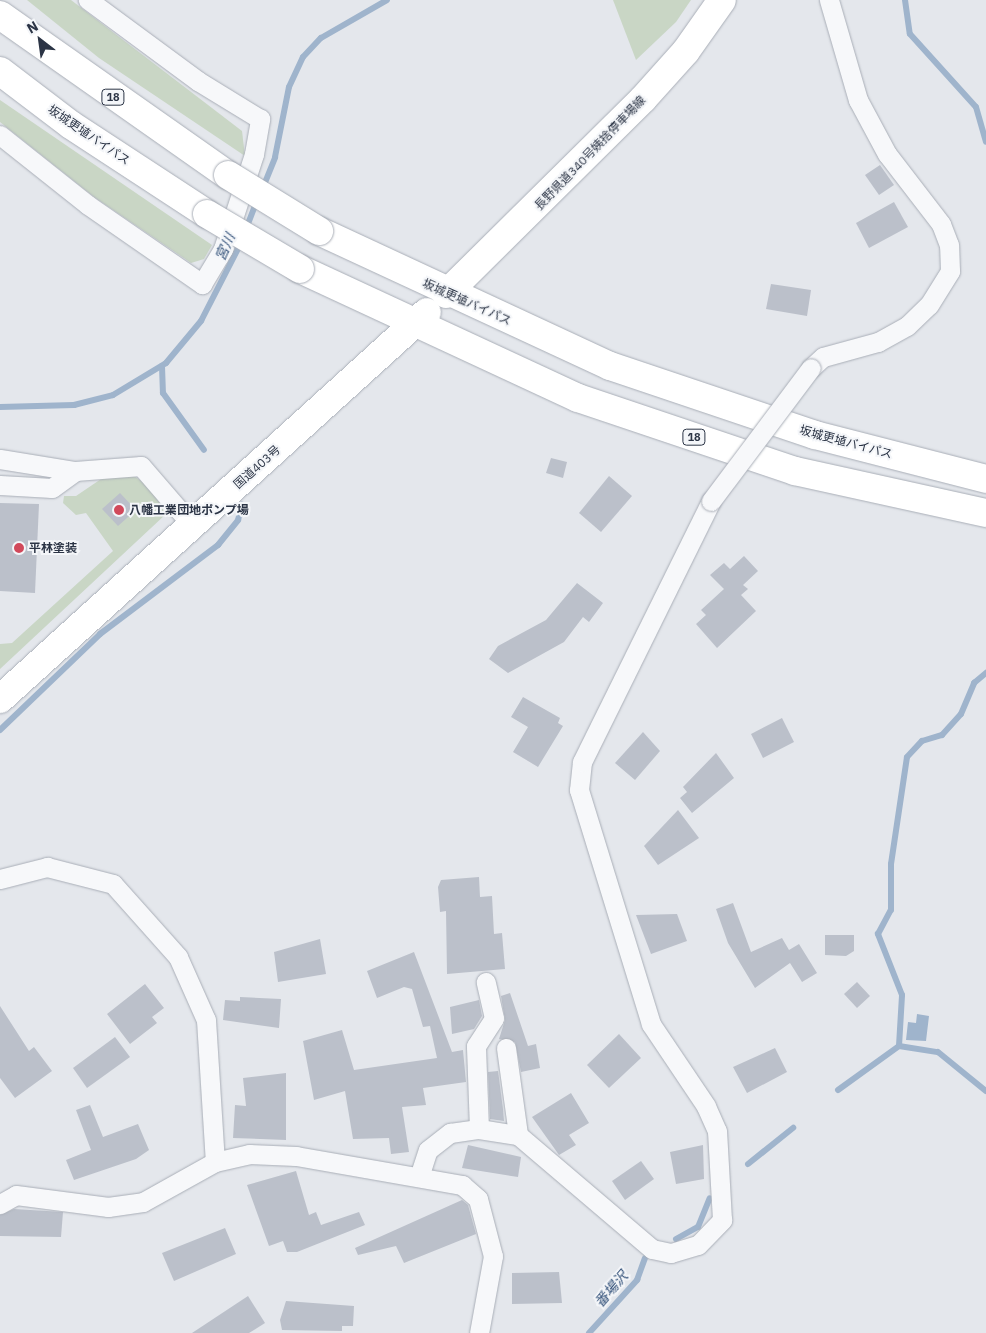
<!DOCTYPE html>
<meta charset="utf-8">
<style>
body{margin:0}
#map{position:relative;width:986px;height:1333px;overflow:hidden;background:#e4e7ec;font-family:"IBM Plex Sans","Noto Sans JP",sans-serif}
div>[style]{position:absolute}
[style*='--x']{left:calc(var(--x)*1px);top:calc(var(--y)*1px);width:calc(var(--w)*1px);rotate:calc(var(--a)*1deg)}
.green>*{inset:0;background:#c9d6c5}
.water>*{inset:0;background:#9fb4cc}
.stream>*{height:6px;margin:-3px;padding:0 3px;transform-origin:3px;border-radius:3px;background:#9fb4cc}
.building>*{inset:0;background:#bbc0ca}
.roads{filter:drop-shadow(0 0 1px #a9aeb7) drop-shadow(0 0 1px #a9aeb7)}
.street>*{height:19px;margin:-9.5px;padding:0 9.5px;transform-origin:9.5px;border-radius:9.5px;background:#f7f8fa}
.secondary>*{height:28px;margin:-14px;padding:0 14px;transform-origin:14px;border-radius:14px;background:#fff}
.highway>*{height:28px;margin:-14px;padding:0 14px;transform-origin:14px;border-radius:14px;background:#fff}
.bridges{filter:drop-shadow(0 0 1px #a9aeb7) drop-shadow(0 0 1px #a9aeb7)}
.street-bridge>*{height:19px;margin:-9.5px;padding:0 9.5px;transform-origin:9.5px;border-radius:9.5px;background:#f7f8fa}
.highway-bridge>*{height:28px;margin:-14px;padding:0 14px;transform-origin:14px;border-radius:14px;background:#fff}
.dots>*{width:14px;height:14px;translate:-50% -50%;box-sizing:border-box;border:2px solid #f4f6f9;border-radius:50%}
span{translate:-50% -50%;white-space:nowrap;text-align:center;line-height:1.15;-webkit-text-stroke:4px #f4f6f9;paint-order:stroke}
.shield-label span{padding:1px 4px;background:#f4f6f9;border:1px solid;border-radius:4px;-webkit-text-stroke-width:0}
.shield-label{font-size:11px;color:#2b3445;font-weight:700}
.street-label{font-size:12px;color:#2b3445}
.poi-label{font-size:12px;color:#2b3445;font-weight:700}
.left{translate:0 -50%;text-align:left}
.water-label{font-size:14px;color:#34527a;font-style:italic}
.north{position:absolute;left:15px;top:15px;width:50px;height:50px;-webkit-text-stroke:4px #f4f6f9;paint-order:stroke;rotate:330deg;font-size:14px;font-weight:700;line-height:20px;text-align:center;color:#2b3445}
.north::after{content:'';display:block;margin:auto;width:18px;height:22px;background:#2b3445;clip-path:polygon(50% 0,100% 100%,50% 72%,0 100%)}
</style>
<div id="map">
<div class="green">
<div style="clip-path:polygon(27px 0,71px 0,242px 131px,245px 156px,99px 58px)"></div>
<div style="clip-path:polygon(613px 0,691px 0,676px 22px,636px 60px)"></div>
<div style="clip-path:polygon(0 100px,212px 245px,204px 259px,191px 263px,94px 197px,0 122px)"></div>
<div style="clip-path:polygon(134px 476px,150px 487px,166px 514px,0 669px,0 644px,12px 643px,113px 551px,86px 513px,76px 515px,63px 503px,64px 496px,76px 496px,104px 477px)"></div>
</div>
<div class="water">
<div style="clip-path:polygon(917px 1014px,929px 1016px,926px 1041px,906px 1040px,908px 1022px,916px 1023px)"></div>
</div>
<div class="stream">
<div style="--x:905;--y:0;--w:34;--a:82"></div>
<div style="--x:910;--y:34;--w:98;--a:47.9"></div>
<div style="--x:976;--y:107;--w:36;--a:74"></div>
<div style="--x:262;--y:190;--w:35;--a:-68"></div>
<div style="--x:275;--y:157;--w:71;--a:-78.7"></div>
<div style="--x:289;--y:87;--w:33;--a:-65"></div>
<div style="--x:303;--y:57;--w:26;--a:-47"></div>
<div style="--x:321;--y:38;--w:76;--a:-29.9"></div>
<div style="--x:246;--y:229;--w:30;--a:-69"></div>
<div style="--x:162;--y:366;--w:27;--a:88"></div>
<div style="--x:163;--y:393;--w:70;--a:54.3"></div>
<div style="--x:0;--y:407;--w:74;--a:-1.5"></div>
<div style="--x:74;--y:405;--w:40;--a:-14.4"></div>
<div style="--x:113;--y:395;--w:62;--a:-31.1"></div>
<div style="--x:166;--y:363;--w:55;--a:-50.2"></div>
<div style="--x:201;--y:321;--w:90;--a:-62.9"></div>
<div style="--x:0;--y:730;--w:139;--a:-43.8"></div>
<div style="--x:100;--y:634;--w:148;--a:-37"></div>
<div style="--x:218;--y:545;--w:32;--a:-51"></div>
<div style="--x:238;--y:520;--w:16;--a:-75"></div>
<div style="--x:899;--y:1046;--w:51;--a:-86.6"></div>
<div style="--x:902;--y:995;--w:66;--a:-111.5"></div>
<div style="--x:878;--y:934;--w:27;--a:-62"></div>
<div style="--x:891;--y:910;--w:46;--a:-90"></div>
<div style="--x:891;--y:864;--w:108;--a:-81.5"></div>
<div style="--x:907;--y:757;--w:22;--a:-47"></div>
<div style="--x:922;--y:741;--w:21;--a:-17"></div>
<div style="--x:942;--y:735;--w:28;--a:-48"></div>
<div style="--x:961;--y:714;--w:34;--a:-67"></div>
<div style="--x:974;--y:683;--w:16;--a:-40"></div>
<div style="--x:899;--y:1046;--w:39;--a:9"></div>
<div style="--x:938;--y:1052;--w:62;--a:39.1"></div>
<div style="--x:838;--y:1090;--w:75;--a:-35.8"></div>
<div style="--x:748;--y:1164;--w:58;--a:-38.7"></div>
<div style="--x:676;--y:1239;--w:25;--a:-29"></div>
<div style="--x:698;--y:1227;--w:31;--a:-68"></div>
<div style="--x:589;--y:1333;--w:72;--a:-47.8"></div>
<div style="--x:637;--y:1280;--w:23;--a:-70"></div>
</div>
<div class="building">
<div style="clip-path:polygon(880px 165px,894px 185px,879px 195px,865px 175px)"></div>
<div style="clip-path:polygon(894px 202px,908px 227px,869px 248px,856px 223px)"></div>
<div style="clip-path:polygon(771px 284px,811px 290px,807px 316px,766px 309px)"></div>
<div style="clip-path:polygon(551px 458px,567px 462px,563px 478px,546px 473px)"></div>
<div style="clip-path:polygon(609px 476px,632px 496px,601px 532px,579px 513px)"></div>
<div style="clip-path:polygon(120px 493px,136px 510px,118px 526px,102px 509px)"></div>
<div style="clip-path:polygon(0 503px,39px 504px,35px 593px,0 591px)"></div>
<div style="clip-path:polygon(744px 556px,758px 571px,743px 585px,748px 589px,741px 595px,756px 611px,717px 648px,696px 624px,706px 615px,701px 610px,724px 589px,710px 575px,724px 563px,730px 569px)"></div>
<div style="clip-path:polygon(577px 583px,603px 603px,589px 622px,583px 617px,564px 642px,508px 673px,489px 659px,498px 646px,546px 620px)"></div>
<div style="clip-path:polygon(523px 697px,560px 718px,558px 723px,563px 726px,538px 767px,513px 752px,528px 727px,511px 717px)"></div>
<div style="clip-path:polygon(782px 718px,794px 742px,763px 758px,751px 734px)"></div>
<div style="clip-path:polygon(643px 732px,660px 751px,635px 780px,615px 763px)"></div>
<div style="clip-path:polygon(716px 753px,734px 778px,692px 813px,680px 798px,687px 792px,683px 787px)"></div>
<div style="clip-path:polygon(678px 810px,699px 838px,658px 865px,644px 846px)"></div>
<div style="clip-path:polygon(479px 877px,480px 897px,492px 896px,494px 934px,502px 933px,505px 969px,447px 974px,446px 911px,440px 912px,438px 887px,441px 880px)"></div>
<div style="clip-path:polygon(733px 903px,751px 952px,782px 938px,789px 950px,799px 944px,817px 973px,802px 982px,790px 963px,755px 988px,728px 943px,716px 909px)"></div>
<div style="clip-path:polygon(677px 914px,687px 941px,651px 954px,636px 915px)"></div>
<div style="clip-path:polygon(825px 935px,854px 935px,854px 951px,846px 956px,825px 955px)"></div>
<div style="clip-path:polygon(320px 939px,326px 974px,278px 982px,274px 952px)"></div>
<div style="clip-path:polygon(414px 952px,452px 1052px,463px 1050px,466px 1082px,423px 1088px,426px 1105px,402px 1107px,409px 1152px,391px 1154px,389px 1138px,353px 1139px,345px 1091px,314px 1100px,303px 1041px,342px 1030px,354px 1070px,437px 1058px,430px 1026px,423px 1027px,412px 989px,404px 987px,377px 998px,367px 971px)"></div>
<div style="clip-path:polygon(857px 982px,870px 996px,857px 1008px,844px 994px)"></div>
<div style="clip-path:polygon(145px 984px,164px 1008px,152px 1017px,157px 1023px,130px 1044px,107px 1014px)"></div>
<div style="clip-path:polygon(510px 993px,528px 1046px,536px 1044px,540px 1068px,521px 1072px,515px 1042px,499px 1039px,505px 1020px,501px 996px)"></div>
<div style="clip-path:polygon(240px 997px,281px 999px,279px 1028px,223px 1020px,225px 1000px,240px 1001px)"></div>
<div style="clip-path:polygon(479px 1000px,482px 1016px,474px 1029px,452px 1034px,450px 1007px)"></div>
<div style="clip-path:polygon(0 1006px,29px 1051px,34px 1047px,52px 1071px,15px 1098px,0 1078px)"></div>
<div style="clip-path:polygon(619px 1034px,641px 1058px,609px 1088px,587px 1065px)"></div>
<div style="clip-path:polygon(115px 1037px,130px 1057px,87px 1088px,73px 1068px)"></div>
<div style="clip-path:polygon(775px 1048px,787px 1072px,747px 1093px,733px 1067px)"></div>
<div style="clip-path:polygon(498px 1071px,503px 1109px,504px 1121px,490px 1119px,488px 1072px)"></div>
<div style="clip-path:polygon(286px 1073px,286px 1140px,233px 1138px,235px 1105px,246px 1106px,243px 1078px)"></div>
<div style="clip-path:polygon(571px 1093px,589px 1123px,569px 1135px,576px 1145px,559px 1155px,532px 1117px)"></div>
<div style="clip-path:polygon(90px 1105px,103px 1137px,138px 1124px,149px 1150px,136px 1159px,74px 1180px,66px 1160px,91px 1150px,76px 1110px)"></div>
<div style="clip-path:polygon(468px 1145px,521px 1157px,518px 1177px,462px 1168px)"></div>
<div style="clip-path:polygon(703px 1145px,704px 1179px,676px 1184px,670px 1152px)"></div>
<div style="clip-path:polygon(641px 1161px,654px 1179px,625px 1200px,612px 1181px)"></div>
<div style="clip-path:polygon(296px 1171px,309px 1215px,316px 1212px,321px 1225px,359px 1212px,365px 1225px,297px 1252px,287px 1252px,283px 1241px,269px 1246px,247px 1185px)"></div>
<div style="clip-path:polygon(462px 1200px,468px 1205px,476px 1234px,404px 1263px,396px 1246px,358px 1255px,355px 1248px)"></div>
<div style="clip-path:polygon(14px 1209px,63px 1212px,61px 1237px,0 1236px,0 1215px)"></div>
<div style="clip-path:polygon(225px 1228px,236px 1254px,174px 1281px,162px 1253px)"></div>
<div style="clip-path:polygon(559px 1272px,562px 1303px,512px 1304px,512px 1273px)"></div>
<div style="clip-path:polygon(248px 1296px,265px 1323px,249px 1333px,192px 1333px)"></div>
<div style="clip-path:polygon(286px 1301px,354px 1306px,353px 1326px,342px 1326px,342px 1331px,282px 1330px,280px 1320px)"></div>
</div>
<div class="roads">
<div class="street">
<div style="--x:0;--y:135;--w:112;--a:38.5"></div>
<div style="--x:88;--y:205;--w:139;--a:34.7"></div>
<div style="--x:202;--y:284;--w:41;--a:-59"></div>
<div style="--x:223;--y:249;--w:100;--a:-71.9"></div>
<div style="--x:254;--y:154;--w:36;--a:-80"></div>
<div style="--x:260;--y:119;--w:73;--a:-148.5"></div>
<div style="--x:198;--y:81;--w:137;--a:-143.6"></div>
<div style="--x:811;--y:368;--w:16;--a:-43"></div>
<div style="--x:823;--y:357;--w:57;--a:-15.3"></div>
<div style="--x:878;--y:342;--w:33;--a:-29"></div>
<div style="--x:907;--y:326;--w:30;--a:-44"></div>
<div style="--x:929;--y:305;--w:40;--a:-58"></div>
<div style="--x:950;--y:271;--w:26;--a:-92"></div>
<div style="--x:949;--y:245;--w:22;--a:-111"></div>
<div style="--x:941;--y:224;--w:88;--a:-127.6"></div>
<div style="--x:887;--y:154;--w:61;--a:-118.2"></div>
<div style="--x:858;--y:100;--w:104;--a:-106.2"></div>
<div style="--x:0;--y:459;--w:76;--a:9.1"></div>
<div style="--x:0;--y:485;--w:52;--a:3.3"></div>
<div style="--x:52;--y:488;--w:29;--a:-36"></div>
<div style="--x:75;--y:471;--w:66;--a:-4.3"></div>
<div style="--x:141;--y:466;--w:78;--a:49.2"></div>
<div style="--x:0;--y:879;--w:49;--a:-14.3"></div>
<div style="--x:47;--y:867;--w:68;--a:14.4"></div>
<div style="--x:113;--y:884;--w:98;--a:48.3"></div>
<div style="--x:178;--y:957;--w:69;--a:66"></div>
<div style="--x:206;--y:1020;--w:142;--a:86.4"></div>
<div style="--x:506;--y:1048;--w:88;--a:82.1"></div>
<div style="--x:479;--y:1129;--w:83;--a:-92.1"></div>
<div style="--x:476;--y:1046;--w:33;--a:-57"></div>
<div style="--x:494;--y:1018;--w:37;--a:-103"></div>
<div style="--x:419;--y:1177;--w:28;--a:-72"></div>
<div style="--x:428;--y:1150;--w:28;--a:-38"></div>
<div style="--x:450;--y:1133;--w:29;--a:-8"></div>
<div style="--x:479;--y:1129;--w:39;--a:9"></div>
<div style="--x:518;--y:1135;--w:176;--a:40.4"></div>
<div style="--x:652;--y:1249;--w:19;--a:12"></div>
<div style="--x:671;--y:1253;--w:28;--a:-17"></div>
<div style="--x:698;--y:1245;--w:35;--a:-46"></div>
<div style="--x:722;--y:1220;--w:89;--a:-93.2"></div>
<div style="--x:717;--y:1131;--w:27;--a:-114"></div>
<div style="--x:706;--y:1106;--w:99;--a:-123.9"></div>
<div style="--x:651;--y:1024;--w:245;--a:-107.1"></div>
<div style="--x:579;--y:790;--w:28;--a:-84"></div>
<div style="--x:582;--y:762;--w:291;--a:-63.7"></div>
<div style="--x:0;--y:1204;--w:18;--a:-29"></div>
<div style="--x:16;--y:1195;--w:93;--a:7.4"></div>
<div style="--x:108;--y:1207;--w:35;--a:-8"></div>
<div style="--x:143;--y:1202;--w:82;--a:-29.1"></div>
<div style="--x:215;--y:1162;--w:35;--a:-13"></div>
<div style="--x:249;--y:1154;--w:47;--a:2.4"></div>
<div style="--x:296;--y:1156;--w:169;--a:9.9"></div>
<div style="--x:462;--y:1185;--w:21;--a:41"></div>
<div style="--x:478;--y:1199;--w:59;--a:75.3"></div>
<div style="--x:493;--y:1256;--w:78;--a:100.3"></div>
</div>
<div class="secondary">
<div style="--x:446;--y:294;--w:277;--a:-44.7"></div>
<div style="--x:643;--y:99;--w:64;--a:-48.1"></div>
<div style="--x:686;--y:51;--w:62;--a:-54.8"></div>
</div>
<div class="highway">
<div style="--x:0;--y:15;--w:279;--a:35.1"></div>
<div style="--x:0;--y:71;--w:89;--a:37.3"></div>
<div style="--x:71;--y:125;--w:163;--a:33.2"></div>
<div style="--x:319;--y:231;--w:321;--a:24.9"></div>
<div style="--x:610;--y:366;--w:216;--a:18.6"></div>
<div style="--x:815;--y:435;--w:177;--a:14.4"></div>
<div style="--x:300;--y:269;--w:306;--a:24.9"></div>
<div style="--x:578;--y:398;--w:229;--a:18.6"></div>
<div style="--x:795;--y:471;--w:196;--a:12.4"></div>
<div style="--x:0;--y:699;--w:576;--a:-42.19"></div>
</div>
</div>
<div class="bridges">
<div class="street-bridge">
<div style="--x:711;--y:501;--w:166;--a:-53.1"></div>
</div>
<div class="highway-bridge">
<div style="--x:228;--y:175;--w:107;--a:31.6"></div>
<div style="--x:207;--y:214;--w:108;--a:30.6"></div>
</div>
</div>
<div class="dots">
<div style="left:119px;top:510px;background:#d1495b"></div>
<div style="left:19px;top:548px;background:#d1495b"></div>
</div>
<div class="shield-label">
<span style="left:113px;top:97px">18</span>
<span style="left:694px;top:437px">18</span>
</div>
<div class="street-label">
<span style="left:89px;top:135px;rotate:34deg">坂城更埴バイパス</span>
<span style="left:590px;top:153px;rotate:-46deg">長野県道340号姨捨停車場線</span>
<span style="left:467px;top:302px;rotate:24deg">坂城更埴バイパス</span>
<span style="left:846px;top:442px;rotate:15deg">坂城更埴バイパス</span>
<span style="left:257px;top:467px;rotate:-42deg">国道403号</span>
</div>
<div class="poi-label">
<span class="left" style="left:129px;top:510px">八幡工業団地ポンプ場</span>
<span class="left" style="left:29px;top:548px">平林塗装</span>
</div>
<div class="water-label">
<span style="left:225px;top:247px;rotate:-66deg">宮川</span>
<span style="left:611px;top:1289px;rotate:-49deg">番場沢</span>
</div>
<div class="north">N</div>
</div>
